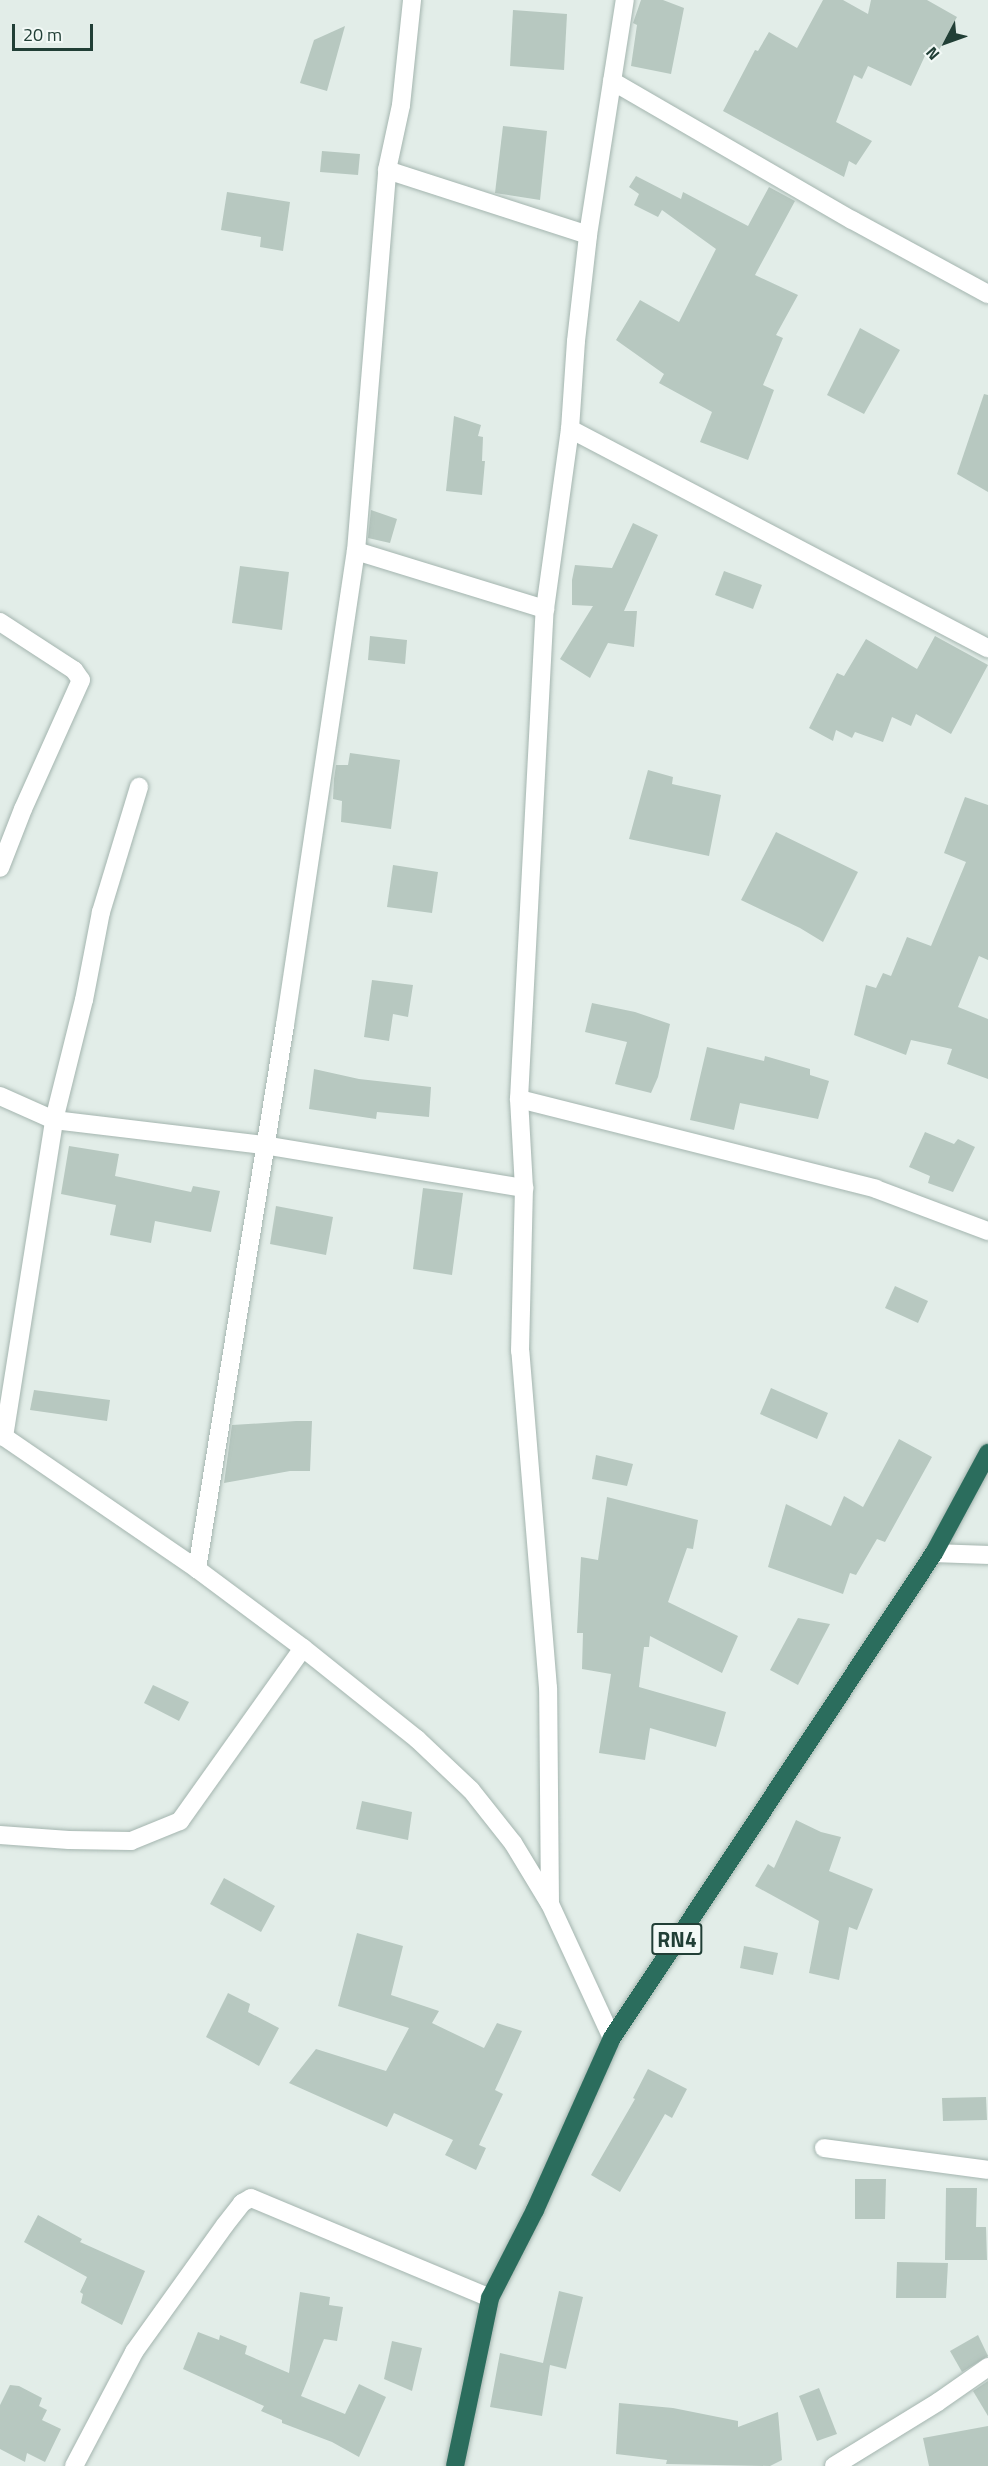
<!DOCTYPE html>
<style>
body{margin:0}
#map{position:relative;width:988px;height:2466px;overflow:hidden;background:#e2ede8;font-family:"Titillium Web",sans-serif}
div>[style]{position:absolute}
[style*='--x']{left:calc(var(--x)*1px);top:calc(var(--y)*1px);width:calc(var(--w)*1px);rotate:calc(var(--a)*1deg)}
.building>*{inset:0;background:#b7c8c0}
.roads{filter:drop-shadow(0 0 2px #a4b5af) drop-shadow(0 0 2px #a4b5af)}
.street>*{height:18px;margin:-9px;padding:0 9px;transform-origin:9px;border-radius:9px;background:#fff}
.secondary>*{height:18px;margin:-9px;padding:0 9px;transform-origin:9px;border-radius:9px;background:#fff}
.highway>*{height:18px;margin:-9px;padding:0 9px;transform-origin:9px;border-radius:9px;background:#2b6d5d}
span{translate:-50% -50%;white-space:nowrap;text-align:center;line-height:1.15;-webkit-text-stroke:4.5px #f2f9f6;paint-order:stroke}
.shield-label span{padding:2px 4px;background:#f2f9f6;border:2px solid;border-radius:4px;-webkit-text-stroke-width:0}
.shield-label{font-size:21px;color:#213f36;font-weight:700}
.north{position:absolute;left:916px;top:12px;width:60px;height:60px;-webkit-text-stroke:4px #f2f9f6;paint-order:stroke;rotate:229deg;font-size:16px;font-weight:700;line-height:24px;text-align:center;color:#213f36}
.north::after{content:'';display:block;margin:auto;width:21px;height:27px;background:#213f36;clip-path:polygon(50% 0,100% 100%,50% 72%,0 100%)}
.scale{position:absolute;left:12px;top:24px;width:81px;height:27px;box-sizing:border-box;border:3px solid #213f36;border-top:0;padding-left:8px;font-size:18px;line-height:21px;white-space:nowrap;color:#213f36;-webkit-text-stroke:4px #f2f9f6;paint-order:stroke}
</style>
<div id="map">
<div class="building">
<div style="clip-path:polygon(641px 0,663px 0,684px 8px,671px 74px,631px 66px,637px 25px,633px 23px)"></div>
<div style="clip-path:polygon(823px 0,843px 0,868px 14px,871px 0,927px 0,957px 17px,938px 52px,929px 47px,911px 86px,868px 66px,862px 79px,854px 75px,836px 122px,872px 141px,856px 165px,849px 161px,844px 177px,723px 111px,755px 50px,758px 51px,769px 32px,797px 48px)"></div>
<div style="clip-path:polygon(513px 10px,567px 14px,564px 70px,510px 66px)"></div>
<div style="clip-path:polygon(345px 26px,327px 91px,300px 83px,314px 40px)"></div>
<div style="clip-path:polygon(503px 126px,547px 131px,540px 200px,495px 193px)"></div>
<div style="clip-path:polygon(322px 151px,360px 154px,358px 175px,320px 172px)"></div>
<div style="clip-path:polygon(636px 176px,681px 199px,683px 192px,748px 226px,769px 187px,795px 201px,755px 275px,798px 295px,776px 335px,783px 338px,763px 385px,774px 390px,748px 460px,700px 442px,712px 412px,659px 383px,664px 374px,616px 340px,640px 300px,679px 322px,716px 249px,662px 210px,658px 217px,634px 205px,639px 194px,629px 187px)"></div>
<div style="clip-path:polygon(227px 192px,290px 202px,283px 251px,260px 247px,261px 237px,221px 230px)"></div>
<div style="clip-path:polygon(860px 328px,900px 350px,864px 414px,827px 395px)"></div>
<div style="clip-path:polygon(984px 394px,988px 395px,988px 492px,957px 474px)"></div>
<div style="clip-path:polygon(454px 416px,481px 425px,478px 436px,483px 437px,482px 461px,485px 461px,482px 495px,446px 491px)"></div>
<div style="clip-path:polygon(371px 510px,397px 519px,390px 543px,368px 538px)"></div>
<div style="clip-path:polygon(633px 523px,658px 535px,624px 611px,637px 611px,634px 647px,608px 643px,590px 678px,560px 659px,593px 606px,572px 605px,572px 580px,575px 565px,612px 568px)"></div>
<div style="clip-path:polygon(240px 566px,289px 572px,282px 630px,232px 623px)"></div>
<div style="clip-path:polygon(724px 571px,762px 585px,753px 609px,715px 595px)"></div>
<div style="clip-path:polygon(370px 636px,407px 640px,405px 664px,368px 660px)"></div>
<div style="clip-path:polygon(935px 636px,988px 665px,951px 734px,916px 714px,911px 726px,892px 717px,883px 742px,855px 732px,852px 738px,836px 730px,833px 741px,809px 728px,837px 673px,844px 676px,866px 639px,917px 669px)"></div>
<div style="clip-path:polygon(350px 753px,400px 760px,391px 829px,341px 822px,342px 801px,333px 799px,334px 779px,336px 765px,348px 765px)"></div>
<div style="clip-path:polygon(648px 770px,673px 777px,672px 784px,721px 795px,709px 856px,629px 839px)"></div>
<div style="clip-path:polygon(965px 797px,988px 805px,988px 960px,979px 956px,958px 1007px,988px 1019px,988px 1079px,947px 1064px,952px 1049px,911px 1040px,906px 1055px,854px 1035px,866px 985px,876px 988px,883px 973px,891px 976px,907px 937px,931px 946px,966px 862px,944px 853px)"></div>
<div style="clip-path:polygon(776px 832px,858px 872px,823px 942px,800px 928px,741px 900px)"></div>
<div style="clip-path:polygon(393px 865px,438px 872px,432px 913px,387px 907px)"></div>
<div style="clip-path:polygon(372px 980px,413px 985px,408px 1017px,393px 1014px,389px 1041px,364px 1037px)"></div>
<div style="clip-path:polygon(592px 1003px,635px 1012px,670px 1024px,658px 1077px,651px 1093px,615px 1084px,627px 1042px,585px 1032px)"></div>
<div style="clip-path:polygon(707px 1047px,764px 1061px,765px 1056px,810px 1069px,810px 1075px,829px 1081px,818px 1119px,740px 1103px,734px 1130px,690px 1120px)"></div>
<div style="clip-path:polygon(314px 1069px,359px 1079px,431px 1087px,429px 1117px,377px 1112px,376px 1119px,309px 1109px)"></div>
<div style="clip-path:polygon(925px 1132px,954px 1144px,958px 1139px,975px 1147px,953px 1192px,928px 1183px,930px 1176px,909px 1167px)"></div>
<div style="clip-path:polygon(69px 1146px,119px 1154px,115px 1176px,191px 1192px,193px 1186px,220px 1191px,211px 1232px,155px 1221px,151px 1243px,110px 1235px,116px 1205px,61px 1194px)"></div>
<div style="clip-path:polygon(423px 1188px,463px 1193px,452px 1275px,413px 1269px)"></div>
<div style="clip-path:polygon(276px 1206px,333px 1217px,326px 1255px,270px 1244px)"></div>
<div style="clip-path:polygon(895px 1286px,928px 1301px,918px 1323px,885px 1308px)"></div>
<div style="clip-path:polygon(771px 1388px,828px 1413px,817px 1439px,760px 1414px)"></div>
<div style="clip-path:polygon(34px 1390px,110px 1400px,107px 1421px,30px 1410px)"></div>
<div style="clip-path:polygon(296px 1421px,312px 1421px,310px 1471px,290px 1471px,224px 1483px,232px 1425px)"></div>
<div style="clip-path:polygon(899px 1439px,932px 1457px,885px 1542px,877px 1539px,856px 1575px,850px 1573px,843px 1594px,768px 1567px,786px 1504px,831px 1526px,844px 1496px,863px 1507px)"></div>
<div style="clip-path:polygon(596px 1455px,633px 1464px,627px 1486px,592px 1479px)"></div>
<div style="clip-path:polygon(607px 1497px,698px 1520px,693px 1549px,687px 1548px,668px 1602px,738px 1636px,722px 1673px,650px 1636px,649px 1647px,644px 1647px,639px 1687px,726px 1712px,716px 1747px,650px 1728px,645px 1760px,599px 1753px,611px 1674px,582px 1669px,583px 1633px,577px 1633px,581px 1557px,598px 1560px)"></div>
<div style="clip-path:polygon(798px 1618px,830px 1624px,798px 1685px,770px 1670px)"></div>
<div style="clip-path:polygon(153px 1685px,189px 1702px,179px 1721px,144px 1703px)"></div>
<div style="clip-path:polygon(362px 1801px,412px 1812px,408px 1840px,356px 1829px)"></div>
<div style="clip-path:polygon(796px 1820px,821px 1832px,841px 1837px,829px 1871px,873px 1889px,857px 1930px,849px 1927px,839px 1980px,809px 1973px,819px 1921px,755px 1886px,768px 1864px,774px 1868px)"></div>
<div style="clip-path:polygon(224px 1878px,275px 1906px,261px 1932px,210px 1904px)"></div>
<div style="clip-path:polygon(357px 1933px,403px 1946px,391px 1995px,439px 2011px,432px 2023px,484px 2048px,497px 2023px,522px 2031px,495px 2090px,503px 2094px,479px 2145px,486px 2148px,476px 2170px,445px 2155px,453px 2140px,394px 2113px,387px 2127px,289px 2083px,316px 2049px,386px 2071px,409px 2028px,338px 2006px)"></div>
<div style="clip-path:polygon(744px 1946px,778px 1953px,773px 1975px,740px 1968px)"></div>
<div style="clip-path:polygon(228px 1993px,250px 2004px,248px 2012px,279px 2028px,259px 2066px,206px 2037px)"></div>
<div style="clip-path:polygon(648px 2069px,687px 2089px,672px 2118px,665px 2114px,620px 2192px,591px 2175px,635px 2099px,633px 2098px)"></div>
<div style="clip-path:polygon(986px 2097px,987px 2120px,943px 2121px,942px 2098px)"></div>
<div style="clip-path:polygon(855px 2179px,886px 2179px,885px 2219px,855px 2219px)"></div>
<div style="clip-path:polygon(946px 2188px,977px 2188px,976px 2227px,986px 2227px,987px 2260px,945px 2260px)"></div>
<div style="clip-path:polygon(38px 2215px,82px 2239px,80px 2242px,145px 2271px,122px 2325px,81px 2303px,83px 2294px,80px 2292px,87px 2277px,24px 2242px)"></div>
<div style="clip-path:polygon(897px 2262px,948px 2263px,946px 2298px,896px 2298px)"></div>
<div style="clip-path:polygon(559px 2291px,583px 2297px,566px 2369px,550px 2365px,542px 2416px,490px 2407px,500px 2353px,543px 2363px)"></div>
<div style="clip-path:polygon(300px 2292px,330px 2297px,329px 2305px,343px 2307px,337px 2341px,324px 2339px,301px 2396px,345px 2414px,359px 2384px,386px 2397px,359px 2457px,332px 2442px,282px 2423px,282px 2420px,261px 2411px,264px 2406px,183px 2369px,198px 2332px,219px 2340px,220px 2335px,247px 2346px,245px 2354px,289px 2373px)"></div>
<div style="clip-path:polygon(978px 2335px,988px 2356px,962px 2372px,950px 2351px)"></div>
<div style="clip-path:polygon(392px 2341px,422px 2348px,412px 2391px,384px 2379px)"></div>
<div style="clip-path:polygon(988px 2381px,988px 2416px,973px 2391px)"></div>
<div style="clip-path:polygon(10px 2385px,19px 2386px,42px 2398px,39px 2406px,47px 2410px,42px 2420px,61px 2429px,45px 2462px,27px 2453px,25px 2462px,0 2449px,0 2405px)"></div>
<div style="clip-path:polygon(819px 2388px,837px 2434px,817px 2441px,799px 2396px)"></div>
<div style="clip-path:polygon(619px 2403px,673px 2408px,738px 2421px,738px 2427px,778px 2412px,782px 2460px,770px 2466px,666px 2464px,667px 2460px,616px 2454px)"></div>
<div style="clip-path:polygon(988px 2426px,988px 2466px,929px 2466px,923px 2438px)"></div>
</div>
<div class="roads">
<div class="street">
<div style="--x:612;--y:81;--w:277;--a:30.1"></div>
<div style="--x:852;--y:220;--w:155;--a:28.6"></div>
<div style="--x:387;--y:170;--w:211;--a:17.9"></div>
<div style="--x:570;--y:429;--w:472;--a:27.7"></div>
<div style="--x:356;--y:551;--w:198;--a:17.1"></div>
<div style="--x:0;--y:622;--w:88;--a:33"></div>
<div style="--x:74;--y:670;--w:12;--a:55"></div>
<div style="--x:81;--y:680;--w:141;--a:114.2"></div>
<div style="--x:23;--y:809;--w:63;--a:111.3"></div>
<div style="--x:0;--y:1096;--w:59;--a:24"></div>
<div style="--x:54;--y:1120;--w:211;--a:6.8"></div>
<div style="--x:264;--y:1145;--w:264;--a:9.4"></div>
<div style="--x:519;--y:1099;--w:368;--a:14.1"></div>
<div style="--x:876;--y:1189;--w:120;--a:20.6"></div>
<div style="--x:4;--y:1437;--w:321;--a:-81"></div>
<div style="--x:54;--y:1120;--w:124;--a:-76"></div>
<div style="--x:84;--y:1000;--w:90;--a:-79.1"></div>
<div style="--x:101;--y:912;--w:131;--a:-73.1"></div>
<div style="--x:934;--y:1553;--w:54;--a:2.1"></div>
<div style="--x:197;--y:1569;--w:551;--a:-80.81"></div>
<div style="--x:285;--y:1025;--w:479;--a:-81.5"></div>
<div style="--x:356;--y:551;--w:382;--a:-85.3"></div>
<div style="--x:387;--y:170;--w:66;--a:-77.8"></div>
<div style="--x:401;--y:105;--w:106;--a:-84"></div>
<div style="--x:0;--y:1835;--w:69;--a:4.1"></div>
<div style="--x:69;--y:1840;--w:62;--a:0.9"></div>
<div style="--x:131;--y:1841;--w:53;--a:-22.2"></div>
<div style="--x:180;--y:1821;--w:212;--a:-54.6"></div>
<div style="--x:550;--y:1904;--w:216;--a:-90.5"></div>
<div style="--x:548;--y:1688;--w:338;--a:-94.7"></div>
<div style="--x:520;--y:1351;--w:163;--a:-88.6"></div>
<div style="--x:524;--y:1188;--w:89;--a:-93.2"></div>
<div style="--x:519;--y:1099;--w:491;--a:-87"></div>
<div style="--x:545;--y:609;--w:182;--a:-82.1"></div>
<div style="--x:570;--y:429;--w:88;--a:-86.1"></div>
<div style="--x:576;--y:341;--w:107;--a:-83.5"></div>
<div style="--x:588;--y:235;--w:238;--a:-81.1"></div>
<div style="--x:824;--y:2148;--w:165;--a:7.6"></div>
<div style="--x:74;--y:2466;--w:129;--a:-62.2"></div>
<div style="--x:134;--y:2352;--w:156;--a:-54.4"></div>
<div style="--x:225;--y:2225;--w:28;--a:-52"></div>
<div style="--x:242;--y:2203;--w:10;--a:-29"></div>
<div style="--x:251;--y:2198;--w:259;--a:22.7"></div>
<div style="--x:834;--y:2466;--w:122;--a:-31.6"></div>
<div style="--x:938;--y:2402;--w:61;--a:-35"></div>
</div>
<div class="secondary">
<div style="--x:0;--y:1434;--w:239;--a:34.4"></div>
<div style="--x:197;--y:1569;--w:132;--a:36.7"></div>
<div style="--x:303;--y:1648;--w:146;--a:38.6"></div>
<div style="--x:417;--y:1739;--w:74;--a:43.4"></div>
<div style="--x:471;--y:1790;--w:68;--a:51.6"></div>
<div style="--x:513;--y:1843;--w:71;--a:58.8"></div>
<div style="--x:550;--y:1904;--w:148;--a:65.2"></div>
</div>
<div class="highway">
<div style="--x:455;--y:2466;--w:172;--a:-78.2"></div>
<div style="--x:490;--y:2298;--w:99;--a:-62.9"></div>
<div style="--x:535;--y:2210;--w:188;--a:-65.9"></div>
<div style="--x:612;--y:2038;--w:582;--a:-56.42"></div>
<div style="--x:934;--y:1553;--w:114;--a:-61.6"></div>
</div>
</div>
<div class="shield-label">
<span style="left:677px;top:1939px">RN4</span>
</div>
<div class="north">N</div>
<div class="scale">20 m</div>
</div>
